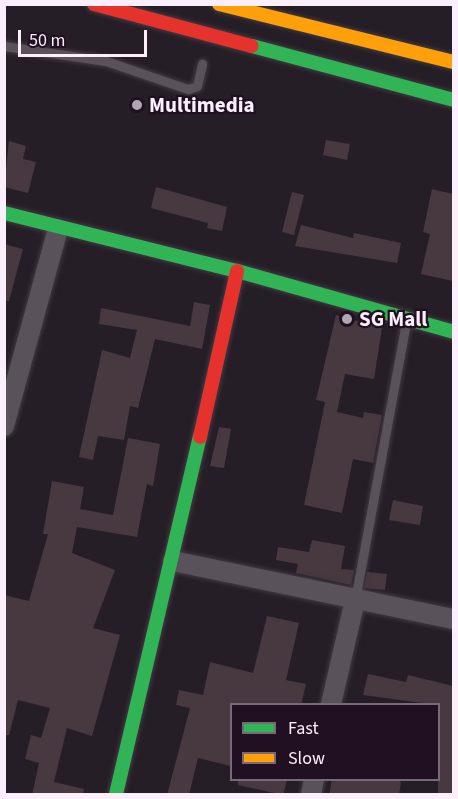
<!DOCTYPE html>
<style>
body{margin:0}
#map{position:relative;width:458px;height:799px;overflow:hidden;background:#261e27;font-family:"Source Sans 3",sans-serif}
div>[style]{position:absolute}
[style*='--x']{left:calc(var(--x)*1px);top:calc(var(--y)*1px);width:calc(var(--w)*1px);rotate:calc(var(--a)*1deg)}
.building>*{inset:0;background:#483840}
.roads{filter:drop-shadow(0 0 2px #423a42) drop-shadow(0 0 2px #423a42)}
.lane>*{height:9px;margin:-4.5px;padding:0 4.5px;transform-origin:4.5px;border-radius:4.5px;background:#59525a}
.street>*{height:20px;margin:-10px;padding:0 10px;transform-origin:10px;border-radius:10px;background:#59525a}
.fast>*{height:14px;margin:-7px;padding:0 7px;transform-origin:7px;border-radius:7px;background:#30b455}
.slow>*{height:14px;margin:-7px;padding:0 7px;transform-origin:7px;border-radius:7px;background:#ff9f0a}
.jam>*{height:14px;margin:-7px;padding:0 7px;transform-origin:7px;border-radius:7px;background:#e5322d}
.dots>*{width:16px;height:16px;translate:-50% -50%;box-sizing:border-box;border:3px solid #211021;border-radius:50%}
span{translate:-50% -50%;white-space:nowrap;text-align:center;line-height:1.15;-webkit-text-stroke:4.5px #211021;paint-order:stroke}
.poi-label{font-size:21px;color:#faeffb;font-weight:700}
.left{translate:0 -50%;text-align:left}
.frame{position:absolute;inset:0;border:6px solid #faeffb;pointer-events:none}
.legend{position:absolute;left:230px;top:703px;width:210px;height:78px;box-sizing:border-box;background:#211021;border:2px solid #786978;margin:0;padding:8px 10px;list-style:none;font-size:18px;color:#faeffb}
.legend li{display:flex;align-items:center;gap:12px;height:30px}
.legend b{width:30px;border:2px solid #786978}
.scale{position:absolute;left:18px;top:30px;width:129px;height:27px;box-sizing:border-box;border:3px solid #faeffb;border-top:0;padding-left:8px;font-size:18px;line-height:21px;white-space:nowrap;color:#faeffb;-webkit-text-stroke:4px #211021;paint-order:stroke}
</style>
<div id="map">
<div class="building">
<div style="clip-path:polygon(326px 140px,350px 144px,347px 160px,323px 155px)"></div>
<div style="clip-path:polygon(9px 141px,26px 146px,23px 159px,36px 162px,28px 193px,4px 187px)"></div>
<div style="clip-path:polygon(156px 187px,227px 207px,222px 231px,207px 228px,208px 223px,151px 208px)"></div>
<div style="clip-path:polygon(432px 189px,453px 194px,453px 281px,421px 274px,430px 234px,423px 232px)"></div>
<div style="clip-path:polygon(292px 192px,304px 195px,294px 235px,282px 232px)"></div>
<div style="clip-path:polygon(301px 225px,353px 238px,354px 233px,401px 243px,397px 263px,295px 246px)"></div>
<div style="clip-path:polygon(4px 244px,23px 249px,9px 301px,4px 301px)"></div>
<div style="clip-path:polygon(194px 302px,210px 305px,202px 349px,155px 339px,138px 408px,130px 406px,124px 440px,98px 436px,93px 460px,79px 457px,102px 350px,130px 358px,137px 330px,99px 324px,101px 308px,190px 326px)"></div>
<div style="clip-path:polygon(336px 315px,382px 328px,374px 379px,345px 374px,337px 412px,363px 418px,364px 412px,382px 415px,373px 463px,353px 459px,342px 513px,304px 505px,325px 402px,316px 400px)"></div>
<div style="clip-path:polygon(219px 427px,231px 429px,224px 468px,210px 466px)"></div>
<div style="clip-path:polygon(128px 438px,160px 444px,153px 486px,147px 484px,137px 537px,77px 527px,72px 553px,115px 570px,93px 628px,120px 635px,92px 736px,67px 728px,54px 782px,84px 789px,83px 795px,32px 795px,39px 763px,25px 759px,31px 735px,41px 738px,50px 708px,18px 700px,9px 735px,4px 735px,4px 595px,29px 601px,48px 534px,43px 534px,52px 481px,84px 487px,80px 509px,113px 515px)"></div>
<div style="clip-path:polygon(393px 500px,423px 506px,420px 525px,389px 520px)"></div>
<div style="clip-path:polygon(312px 540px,345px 546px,341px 569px,354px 570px,351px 585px,296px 573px,298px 564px,276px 560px,278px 547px,309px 552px)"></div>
<div style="clip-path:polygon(367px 572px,387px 574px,385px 590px,364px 588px)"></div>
<div style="clip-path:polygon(267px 616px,299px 623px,286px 680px,306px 684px,301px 705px,231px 705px,231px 766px,198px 758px,189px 795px,167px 795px,190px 708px,176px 705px,179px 690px,203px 695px,210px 662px,253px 673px)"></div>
<div style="clip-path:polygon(368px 674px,406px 682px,408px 675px,453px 686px,453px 795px,438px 795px,438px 705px,363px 695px)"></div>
<div style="clip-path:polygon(238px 780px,287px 780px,283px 795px,238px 785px)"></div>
<div style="clip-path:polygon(332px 780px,398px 780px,401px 782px,399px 795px,329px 795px)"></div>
</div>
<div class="roads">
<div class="lane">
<div style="--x:4;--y:46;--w:103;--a:8.4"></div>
<div style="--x:106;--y:61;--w:87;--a:18.9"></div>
<div style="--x:188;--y:89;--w:9;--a:-18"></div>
<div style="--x:197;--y:86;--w:23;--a:-77"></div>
<div style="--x:355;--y:600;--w:283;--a:-79.6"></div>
</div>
<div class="street">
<div style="--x:4;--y:426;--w:204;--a:-74.7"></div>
<div style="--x:173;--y:561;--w:287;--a:11.7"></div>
<div style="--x:331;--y:704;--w:107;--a:-77"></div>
<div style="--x:311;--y:794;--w:14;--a:-78"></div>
</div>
<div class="fast">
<div style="--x:252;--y:46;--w:209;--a:15"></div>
<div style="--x:4;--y:213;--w:240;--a:14"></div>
<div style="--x:237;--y:271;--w:225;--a:15.7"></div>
<div style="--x:116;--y:794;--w:367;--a:-76.8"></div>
</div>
<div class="slow">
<div style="--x:219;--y:4;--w:242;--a:13.9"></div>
</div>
<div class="jam">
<div style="--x:94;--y:4;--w:163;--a:14.9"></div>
<div style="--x:200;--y:437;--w:170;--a:-77.4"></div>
</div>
</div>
<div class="dots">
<div style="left:137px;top:105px;background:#b0a6b1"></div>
<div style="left:347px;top:319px;background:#b0a6b1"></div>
</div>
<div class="poi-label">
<span class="left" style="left:149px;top:105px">Multimedia</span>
<span class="left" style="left:359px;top:319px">SG Mall</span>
</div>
<div class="frame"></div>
<ul class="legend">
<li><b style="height:8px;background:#30b455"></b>Fast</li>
<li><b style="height:8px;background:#ff9f0a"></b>Slow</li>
</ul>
<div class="scale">50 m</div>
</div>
